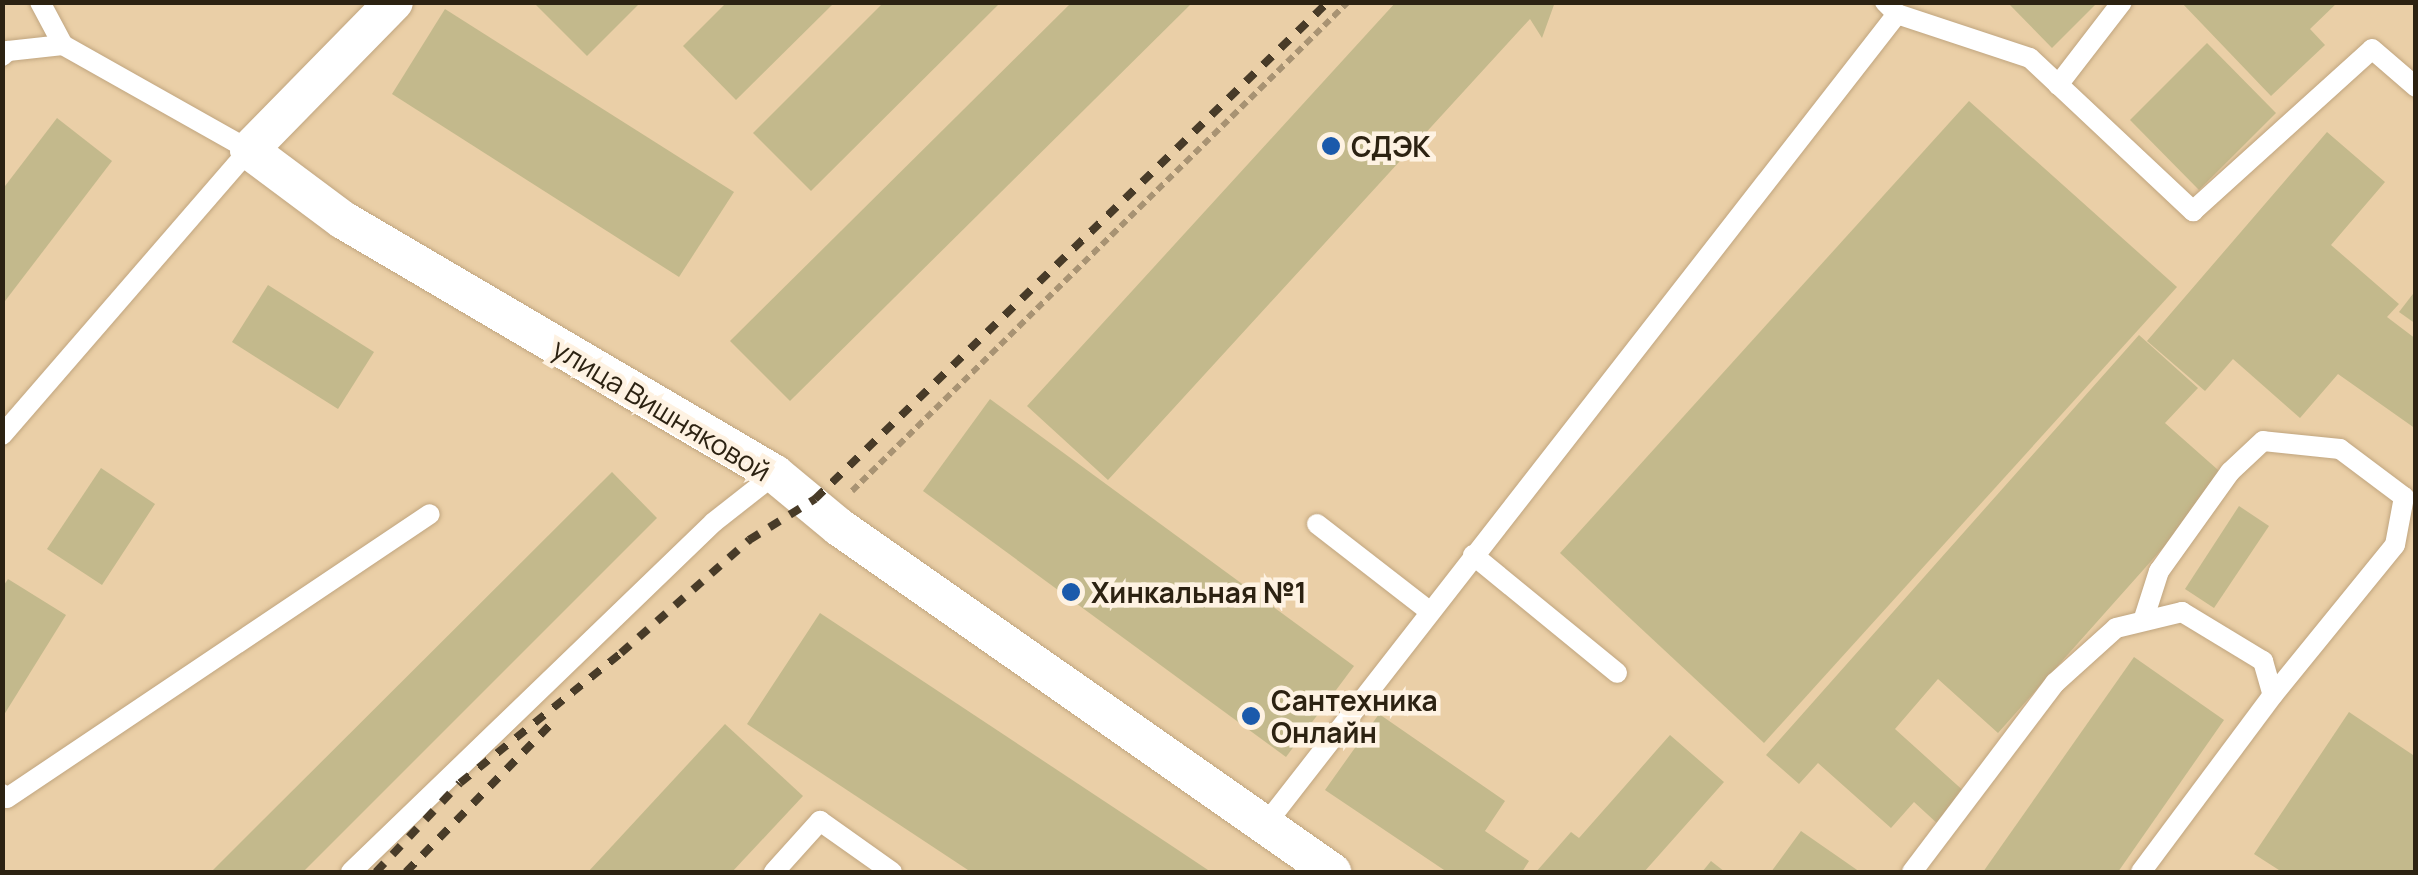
<!DOCTYPE html>
<meta charset="utf-8">
<style>
body{margin:0}
#map{position:relative;width:2418px;height:875px;overflow:hidden;background:#eacfa7;font-family:Manrope,sans-serif}
div>[style]{position:absolute}
[style*='--x']{left:calc(var(--x)*1px);top:calc(var(--y)*1px);width:calc(var(--w)*1px);rotate:calc(var(--a)*1deg)}
.building>*{inset:0;background:#c3b98c}
.path>*{height:6px;margin-top:-3px;transform-origin:0;background:repeating-linear-gradient(90deg,#a89373 0 8px,transparent 0 13px)}
.roads{filter:drop-shadow(0 0 2px #c0a57f) drop-shadow(0 0 2px #c0a57f)}
.service>*{height:20px;margin:-10px;padding:0 10px;transform-origin:10px;border-radius:10px;background:#fff}
.minor>*{height:38px;margin:-19px;padding:0 19px;transform-origin:19px;border-radius:19px;background:#fff}
.rail>*{height:8px;margin-top:-4px;transform-origin:0;background:repeating-linear-gradient(90deg,#483b28 0 12px,transparent 0 24px)}
.dots>*{width:28px;height:28px;translate:-50% -50%;box-sizing:border-box;border:5px solid #fef2e2;border-radius:50%}
span{translate:-50% -50%;white-space:nowrap;text-align:center;line-height:1.15;-webkit-text-stroke:9px #fef2e2;paint-order:stroke}
.poi-label{font-size:28px;color:#2c2212;font-weight:700}
.left{translate:0 -50%;text-align:left}
.street-label{font-size:28px;color:#2c2212}
.frame{position:absolute;inset:0;border:5px solid #2c2212;pointer-events:none}
</style>
<div id="map">
<div class="building">
<div style="clip-path:polygon(533px 2px,641px 2px,587px 56px)"></div>
<div style="clip-path:polygon(727px 2px,835px 2px,736px 100px,683px 46px)"></div>
<div style="clip-path:polygon(884px 2px,1001px 2px,811px 191px,753px 133px)"></div>
<div style="clip-path:polygon(1072px 2px,1193px 2px,790px 401px,730px 341px)"></div>
<div style="clip-path:polygon(1396px 2px,1555px 2px,1542px 38px,1530px 19px,1108px 480px,1027px 406px)"></div>
<div style="clip-path:polygon(2007px 2px,2098px 2px,2052px 48px)"></div>
<div style="clip-path:polygon(2181px 2px,2338px 2px,2310px 29px,2325px 45px,2271px 96px)"></div>
<div style="clip-path:polygon(445px 9px,734px 192px,679px 277px,392px 94px)"></div>
<div style="clip-path:polygon(2207px 43px,2276px 113px,2199px 190px,2130px 120px)"></div>
<div style="clip-path:polygon(1969px 101px,2177px 287px,1764px 743px,1560px 553px)"></div>
<div style="clip-path:polygon(57px 118px,112px 161px,2px 305px,2px 190px)"></div>
<div style="clip-path:polygon(2327px 132px,2385px 182px,2331px 245px,2399px 304px,2387px 317px,2416px 339px,2416px 429px,2338px 374px,2300px 418px,2233px 359px,2205px 391px,2147px 341px)"></div>
<div style="clip-path:polygon(268px 285px,374px 352px,338px 409px,232px 342px)"></div>
<div style="clip-path:polygon(2416px 290px,2416px 324px,2399px 312px)"></div>
<div style="clip-path:polygon(2139px 335px,2198px 388px,2165px 423px,2226px 477px,1998px 733px,1938px 679px,1895px 729px,1967px 794px,1939px 825px,1914px 802px,1891px 828px,1818px 763px,1799px 784px,1766px 755px)"></div>
<div style="clip-path:polygon(990px 399px,1354px 666px,1286px 757px,923px 491px)"></div>
<div style="clip-path:polygon(101px 468px,155px 504px,102px 585px,47px 549px)"></div>
<div style="clip-path:polygon(612px 472px,657px 518px,303px 872px,211px 872px)"></div>
<div style="clip-path:polygon(2239px 506px,2269px 526px,2214px 608px,2185px 589px)"></div>
<div style="clip-path:polygon(8px 579px,66px 615px,2px 718px,2px 588px)"></div>
<div style="clip-path:polygon(820px 613px,1169px 844px,1211px 872px,971px 872px,747px 724px)"></div>
<div style="clip-path:polygon(2134px 657px,2224px 720px,2118px 872px,1983px 872px)"></div>
<div style="clip-path:polygon(2349px 712px,2416px 757px,2416px 872px,2282px 872px,2254px 854px)"></div>
<div style="clip-path:polygon(1379px 714px,1505px 801px,1485px 831px,1529px 861px,1522px 872px,1447px 872px,1325px 790px)"></div>
<div style="clip-path:polygon(725px 724px,803px 796px,732px 872px,588px 872px)"></div>
<div style="clip-path:polygon(1670px 735px,1724px 782px,1644px 872px,1536px 872px,1571px 832px,1579px 838px)"></div>
<div style="clip-path:polygon(1801px 831px,1860px 872px,1771px 872px)"></div>
<div style="clip-path:polygon(1711px 861px,1725px 872px,1702px 872px)"></div>
</div>
<div class="path">
<div style="--x:852;--y:491;--w:697;--a:-44.59"></div>
</div>
<div class="roads">
<div class="service">
<div style="--x:40;--y:2;--w:49;--a:61.9"></div>
<div style="--x:1885;--y:2;--w:17;--a:45"></div>
<div style="--x:1897;--y:14;--w:140;--a:18.3"></div>
<div style="--x:2030;--y:58;--w:224;--a:43.2"></div>
<div style="--x:2193;--y:211;--w:241;--a:-42.1"></div>
<div style="--x:2372;--y:49;--w:58;--a:40.8"></div>
<div style="--x:2;--y:56;--w:8;--a:-40"></div>
<div style="--x:8;--y:51;--w:55;--a:-6.2"></div>
<div style="--x:63;--y:45;--w:214;--a:29.4"></div>
<div style="--x:249;--y:150;--w:377;--a:130.9"></div>
<div style="--x:2058;--y:85;--w:105;--a:-52.4"></div>
<div style="--x:1317;--y:524;--w:142;--a:37.8"></div>
<div style="--x:1473;--y:555;--w:186;--a:39.3"></div>
<div style="--x:2;--y:794;--w:6;--a:39"></div>
<div style="--x:7;--y:798;--w:509;--a:-33.88"></div>
<div style="--x:1265;--y:825;--w:1028;--a:-52.07"></div>
<div style="--x:351;--y:872;--w:504;--a:-43.96"></div>
<div style="--x:714;--y:522;--w:78;--a:-38.2"></div>
<div style="--x:774;--y:872;--w:69;--a:-48"></div>
<div style="--x:820;--y:821;--w:88;--a:35.3"></div>
<div style="--x:1912;--y:872;--w:237;--a:-52.9"></div>
<div style="--x:2055;--y:683;--w:82;--a:-42"></div>
<div style="--x:2116;--y:628;--w:68;--a:-13.6"></div>
<div style="--x:2182;--y:612;--w:95;--a:31.2"></div>
<div style="--x:2263;--y:661;--w:35;--a:74"></div>
<div style="--x:2141;--y:872;--w:221;--a:-53.3"></div>
<div style="--x:2273;--y:695;--w:193;--a:-50.9"></div>
<div style="--x:2395;--y:545;--w:49;--a:-79.4"></div>
<div style="--x:2404;--y:497;--w:80;--a:-143.1"></div>
<div style="--x:2340;--y:449;--w:77;--a:-174.1"></div>
<div style="--x:2263;--y:441;--w:45;--a:136.8"></div>
<div style="--x:2230;--y:472;--w:122;--a:125.6"></div>
<div style="--x:2159;--y:571;--w:52;--a:107.7"></div>
</div>
<div class="minor">
<div style="--x:394;--y:2;--w:207;--a:134.4"></div>
<div style="--x:249;--y:150;--w:117;--a:36.7"></div>
<div style="--x:343;--y:220;--w:501;--a:30.45"></div>
<div style="--x:775;--y:474;--w:83;--a:39.6"></div>
<div style="--x:839;--y:527;--w:602;--a:34.98"></div>
</div>
</div>
<div class="rail">
<div style="--x:376;--y:872;--w:122;--a:-46.7"></div>
<div style="--x:460;--y:783;--w:207;--a:-38.9"></div>
<div style="--x:621;--y:653;--w:171;--a:-41.4"></div>
<div style="--x:749;--y:540;--w:78;--a:-31.8"></div>
<div style="--x:815;--y:499;--w:714;--a:-44.09"></div>
<div style="--x:406;--y:872;--w:207;--a:-45.6"></div>
</div>
<div class="dots">
<div style="left:1331px;top:146px;background:#1b5aab"></div>
<div style="left:1071px;top:592px;background:#1b5aab"></div>
<div style="left:1251px;top:716px;background:#1b5aab"></div>
</div>
<div class="poi-label">
<span class="left" style="left:1351px;top:146px">СДЭК</span>
<span class="left" style="left:1091px;top:592px">Хинкальная №1</span>
<span class="left" style="left:1271px;top:716px">Сантехника<br>Онлайн</span>
</div>
<div class="street-label">
<span style="left:662px;top:409px;rotate:31deg">улица Вишняковой</span>
</div>
<div class="frame"></div>
</div>
